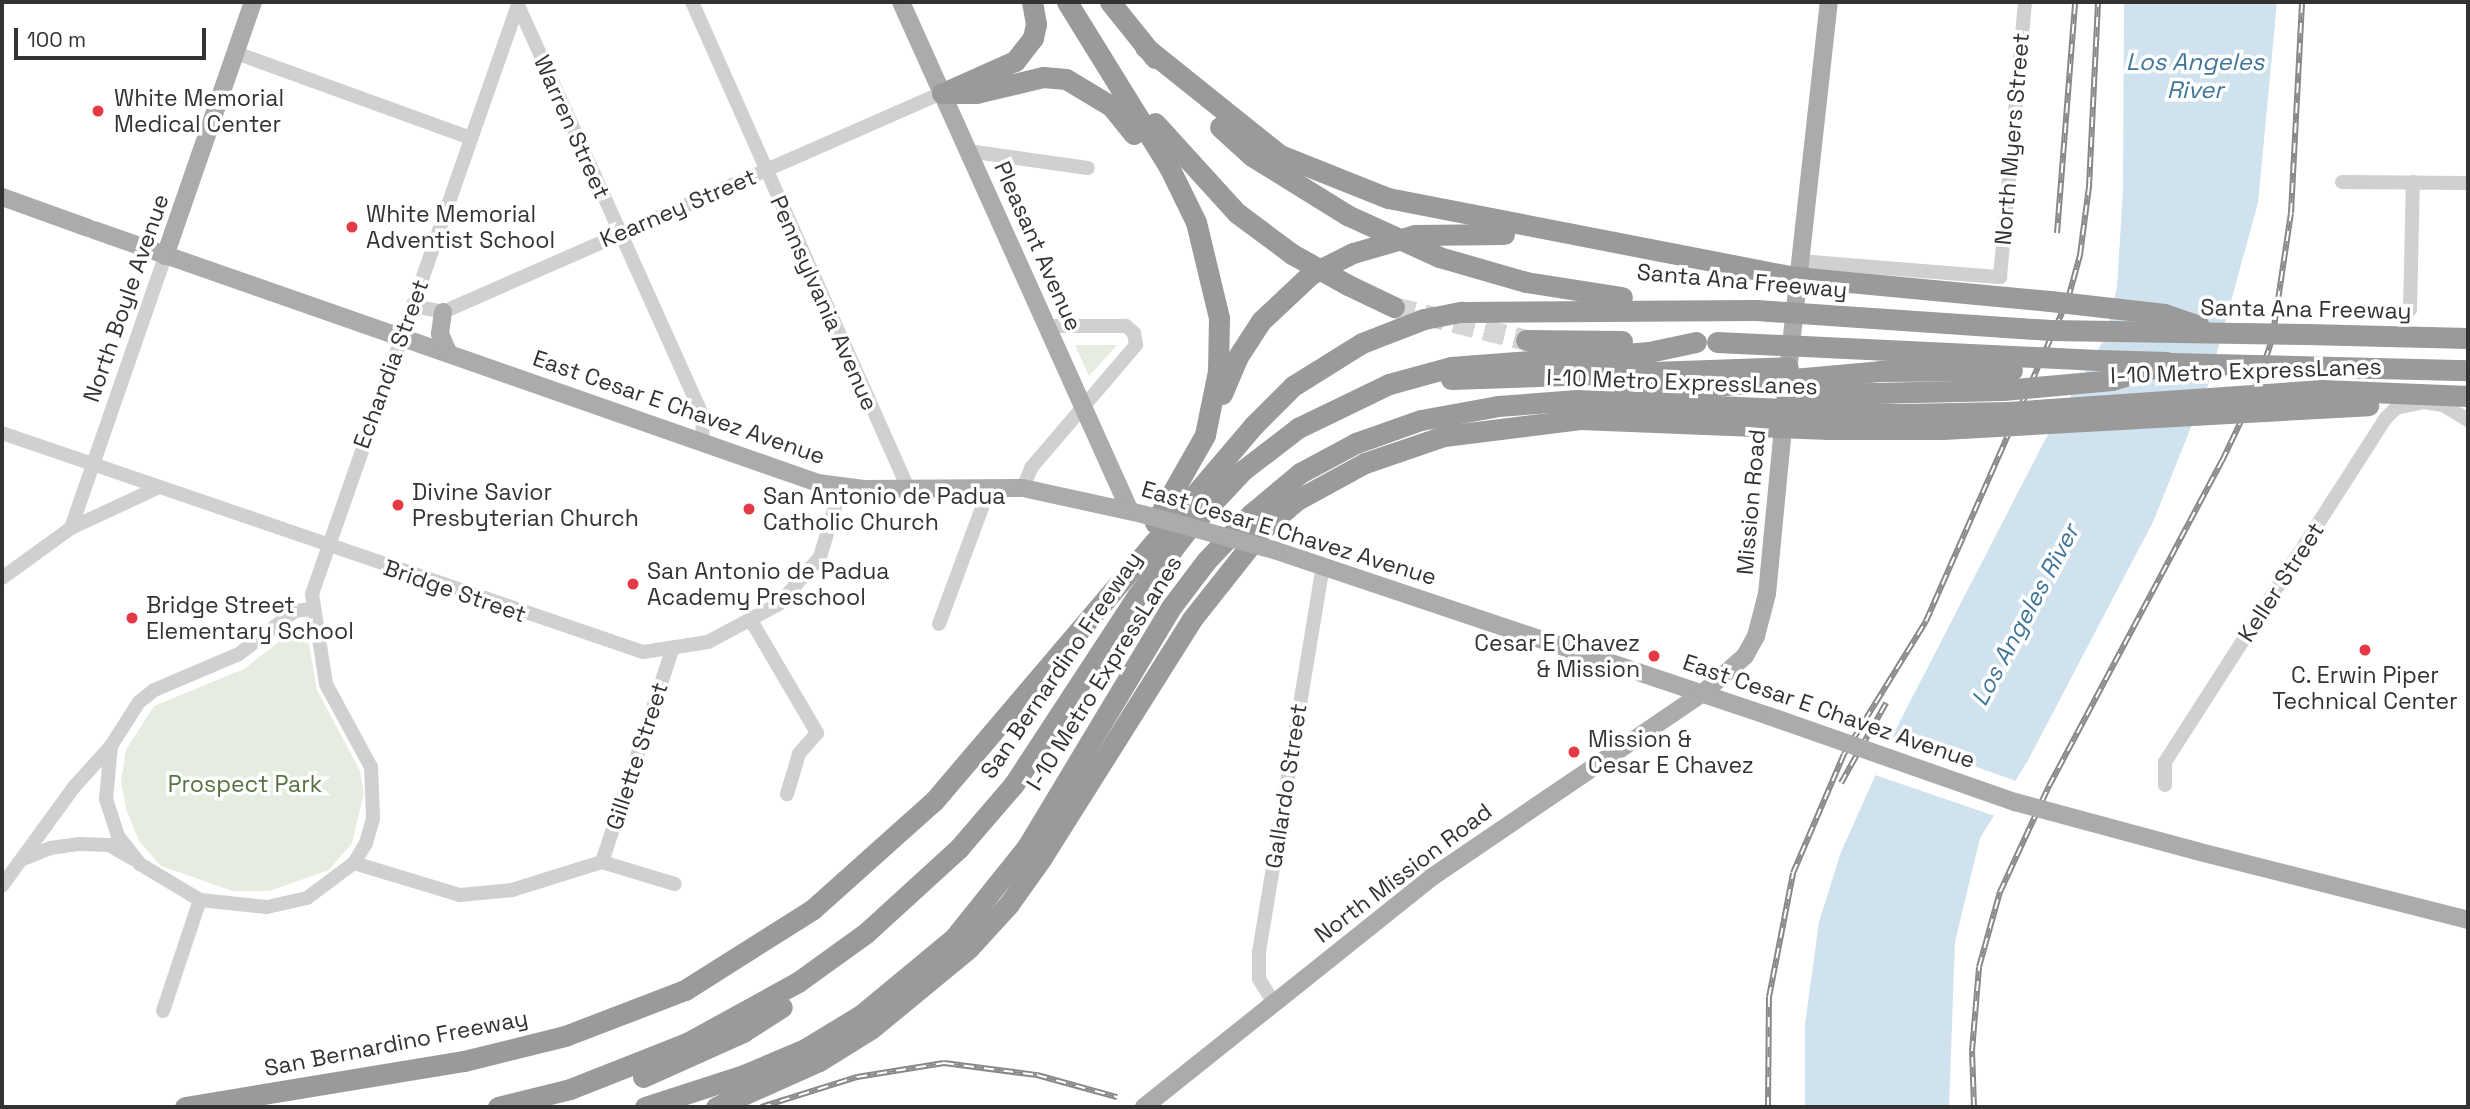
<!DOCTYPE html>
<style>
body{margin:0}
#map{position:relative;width:2470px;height:1109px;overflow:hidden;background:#fff;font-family:"Space Grotesk",sans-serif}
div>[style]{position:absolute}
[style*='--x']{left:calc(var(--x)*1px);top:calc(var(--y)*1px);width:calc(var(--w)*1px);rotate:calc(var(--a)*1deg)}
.green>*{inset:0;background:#e6ecdf}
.water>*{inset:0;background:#cfe2ee}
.pier>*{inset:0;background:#fff}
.highway-tunnel>*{height:21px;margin-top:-10.5px;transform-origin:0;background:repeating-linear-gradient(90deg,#d6d6d6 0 21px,transparent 0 31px)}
.minor>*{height:14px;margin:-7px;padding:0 7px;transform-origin:7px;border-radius:7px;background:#d0d0d0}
.major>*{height:18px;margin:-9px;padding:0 9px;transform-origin:9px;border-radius:9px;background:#ababab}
.highway>*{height:21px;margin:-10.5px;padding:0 10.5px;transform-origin:10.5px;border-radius:10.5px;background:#9a9a9a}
.rail>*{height:6px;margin-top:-3px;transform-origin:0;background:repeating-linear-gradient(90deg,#fff 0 10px,#888 0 20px);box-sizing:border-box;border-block:2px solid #888}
.major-bridge>*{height:18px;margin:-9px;padding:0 9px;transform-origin:9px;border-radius:9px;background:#ababab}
.highway-bridge>*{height:21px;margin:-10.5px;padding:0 10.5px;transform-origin:10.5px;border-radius:10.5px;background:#9a9a9a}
.dots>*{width:19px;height:19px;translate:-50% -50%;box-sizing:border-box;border:4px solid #fff;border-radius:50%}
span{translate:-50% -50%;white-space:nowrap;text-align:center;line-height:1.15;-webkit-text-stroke:7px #fff;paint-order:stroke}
.poi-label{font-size:23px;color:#333}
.left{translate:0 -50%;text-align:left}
.right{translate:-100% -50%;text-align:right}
.street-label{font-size:23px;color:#333}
.park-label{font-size:23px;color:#56703f}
.water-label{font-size:24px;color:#3f7597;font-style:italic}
.frame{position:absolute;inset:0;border:4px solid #333;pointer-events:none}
.scale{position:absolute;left:14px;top:28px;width:192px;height:32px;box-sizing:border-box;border:4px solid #333;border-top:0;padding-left:9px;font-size:21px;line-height:24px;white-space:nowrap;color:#333;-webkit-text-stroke:5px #fff;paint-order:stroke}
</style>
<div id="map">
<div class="green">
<div style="clip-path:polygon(1075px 345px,1117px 345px,1089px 376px)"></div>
<div style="clip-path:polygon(305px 622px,317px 690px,360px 771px,364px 793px,352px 843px,329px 870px,269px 891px,233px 891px,161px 866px,139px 841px,126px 809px,121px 781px,126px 750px,154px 706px,244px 669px)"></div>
</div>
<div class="water">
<div style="clip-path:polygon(2124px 2px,2277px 2px,2258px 203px,2208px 385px,2153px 522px,2027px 762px,1980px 838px,1955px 942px,1949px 1107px,1805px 1107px,1805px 1024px,1819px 922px,1841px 852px,1898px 725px,2045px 440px,2105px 338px,2117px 287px,2123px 190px)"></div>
</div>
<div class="pier">
<div style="clip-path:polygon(1889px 736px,2019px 782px,1998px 817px,1872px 774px)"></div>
</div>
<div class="highway-tunnel">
<div style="--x:1394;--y:307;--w:136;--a:14"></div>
</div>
<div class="minor">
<div style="--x:692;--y:2;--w:532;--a:66.04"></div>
<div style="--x:518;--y:5;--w:451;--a:65.8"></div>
<div style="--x:703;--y:416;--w:25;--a:92"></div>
<div style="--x:236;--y:53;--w:250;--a:19.9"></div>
<div style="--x:968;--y:151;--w:121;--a:8.1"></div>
<div style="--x:2342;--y:182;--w:126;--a:0.5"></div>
<div style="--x:1799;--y:261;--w:202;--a:4.6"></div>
<div style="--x:2000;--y:277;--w:276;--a:-84.8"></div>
<div style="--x:413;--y:306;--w:31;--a:11"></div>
<div style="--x:443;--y:312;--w:545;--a:-23.7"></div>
<div style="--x:2410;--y:310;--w:128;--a:-88.7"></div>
<div style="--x:2;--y:433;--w:677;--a:18.86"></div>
<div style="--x:643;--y:652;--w:66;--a:-8.7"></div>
<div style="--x:708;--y:642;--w:81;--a:-28.2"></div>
<div style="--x:779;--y:604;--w:62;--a:-48.9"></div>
<div style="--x:820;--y:557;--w:73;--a:-73.3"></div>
<div style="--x:1023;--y:488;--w:22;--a:-68"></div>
<div style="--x:1031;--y:468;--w:162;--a:-49.5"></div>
<div style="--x:1136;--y:345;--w:12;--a:-99"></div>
<div style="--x:1134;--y:333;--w:11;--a:-139"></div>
<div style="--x:1126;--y:326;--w:79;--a:180"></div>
<div style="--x:71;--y:528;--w:95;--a:-24.9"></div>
<div style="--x:2;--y:578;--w:85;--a:-35.9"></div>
<div style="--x:71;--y:528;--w:288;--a:-70.9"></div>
<div style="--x:313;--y:609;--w:18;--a:174"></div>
<div style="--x:295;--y:611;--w:71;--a:142.5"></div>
<div style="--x:239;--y:654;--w:92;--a:157"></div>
<div style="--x:154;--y:690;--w:19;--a:141"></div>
<div style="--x:139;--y:702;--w:52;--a:122.5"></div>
<div style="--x:111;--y:746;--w:53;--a:95.4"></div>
<div style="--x:106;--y:799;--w:39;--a:72"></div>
<div style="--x:118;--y:836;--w:36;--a:52"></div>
<div style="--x:140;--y:864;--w:70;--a:31"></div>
<div style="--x:200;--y:900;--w:67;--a:6"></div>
<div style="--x:267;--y:907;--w:41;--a:-12.7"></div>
<div style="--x:307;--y:898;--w:59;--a:-36.7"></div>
<div style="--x:354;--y:863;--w:23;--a:-59"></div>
<div style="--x:366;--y:843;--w:26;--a:-74"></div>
<div style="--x:373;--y:818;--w:51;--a:-92.2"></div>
<div style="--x:371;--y:767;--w:94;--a:-118.5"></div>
<div style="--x:326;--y:684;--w:91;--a:-98.8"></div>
<div style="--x:312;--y:594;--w:627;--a:-70.73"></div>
<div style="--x:752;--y:622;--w:129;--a:59.6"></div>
<div style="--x:817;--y:733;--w:28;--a:131"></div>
<div style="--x:799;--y:754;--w:42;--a:106.7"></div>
<div style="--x:939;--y:624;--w:147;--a:-69.7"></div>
<div style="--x:2165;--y:785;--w:23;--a:-90"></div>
<div style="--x:2165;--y:762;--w:409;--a:-57.3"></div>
<div style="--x:2386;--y:418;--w:14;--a:-45"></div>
<div style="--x:2396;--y:408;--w:29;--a:-12"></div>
<div style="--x:2424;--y:402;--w:19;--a:9"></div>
<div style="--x:2443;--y:405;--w:29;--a:31"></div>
<div style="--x:23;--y:859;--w:29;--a:-22"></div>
<div style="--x:50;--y:848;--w:30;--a:-8"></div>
<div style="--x:80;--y:844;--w:29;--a:2"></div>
<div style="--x:109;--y:845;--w:28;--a:30"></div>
<div style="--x:602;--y:862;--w:223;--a:-71.7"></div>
<div style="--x:354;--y:863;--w:111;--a:16.8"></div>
<div style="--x:460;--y:895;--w:52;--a:-5.5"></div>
<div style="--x:512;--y:890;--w:94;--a:-17.3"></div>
<div style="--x:602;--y:862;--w:76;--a:16.8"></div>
<div style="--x:2;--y:886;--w:122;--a:-54"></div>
<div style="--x:74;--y:787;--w:55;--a:-47.9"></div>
<div style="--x:1274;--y:1003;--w:28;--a:-122"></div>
<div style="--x:1259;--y:979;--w:27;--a:-90"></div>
<div style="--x:1259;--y:952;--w:391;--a:-80.6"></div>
<div style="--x:163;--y:1011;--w:117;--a:-71.6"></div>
</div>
<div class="major">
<div style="--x:901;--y:2;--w:558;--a:65.78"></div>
<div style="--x:2;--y:197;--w:91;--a:19.8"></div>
<div style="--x:94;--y:230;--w:767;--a:19.26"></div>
<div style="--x:818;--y:483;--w:46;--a:7.4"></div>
<div style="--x:864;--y:489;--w:159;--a:-0.4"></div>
<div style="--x:1023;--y:488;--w:122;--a:12.3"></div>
<div style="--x:165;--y:256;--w:269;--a:-70.9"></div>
<div style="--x:443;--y:312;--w:22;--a:98"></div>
<div style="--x:440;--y:334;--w:20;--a:66"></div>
<div style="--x:1787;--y:381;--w:381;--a:-83.7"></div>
<div style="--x:1274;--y:550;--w:522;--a:18.54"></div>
<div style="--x:2196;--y:851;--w:281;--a:14.2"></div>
<div style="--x:1144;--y:1107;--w:369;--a:-38.6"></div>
<div style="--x:1432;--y:877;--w:328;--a:-34.2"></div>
<div style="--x:1703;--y:693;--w:56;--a:-41.4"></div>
<div style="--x:1745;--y:656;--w:23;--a:-61"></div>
<div style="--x:1756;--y:636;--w:43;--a:-75.3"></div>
<div style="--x:1767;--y:594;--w:179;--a:-84.5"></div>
</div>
<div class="highway">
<div style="--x:1067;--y:2;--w:194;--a:58.3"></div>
<div style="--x:1169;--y:167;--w:61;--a:63.9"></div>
<div style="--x:1196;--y:222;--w:99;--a:76.5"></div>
<div style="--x:1219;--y:318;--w:53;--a:91.1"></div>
<div style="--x:1218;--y:371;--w:65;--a:101.5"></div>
<div style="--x:1205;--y:435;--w:101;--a:119.6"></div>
<div style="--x:1110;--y:2;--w:72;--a:51.2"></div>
<div style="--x:1145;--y:47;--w:173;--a:38.7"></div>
<div style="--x:1280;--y:155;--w:116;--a:21.7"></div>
<div style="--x:1388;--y:198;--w:416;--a:11"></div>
<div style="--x:1796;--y:277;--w:255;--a:5.4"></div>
<div style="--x:942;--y:93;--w:34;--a:0"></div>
<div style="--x:976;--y:93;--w:69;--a:-13.4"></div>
<div style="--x:1043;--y:77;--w:23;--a:5"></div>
<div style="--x:1066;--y:79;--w:52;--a:31"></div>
<div style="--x:1111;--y:106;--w:36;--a:51"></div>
<div style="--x:943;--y:93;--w:79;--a:-24"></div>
<div style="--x:1015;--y:61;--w:29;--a:-52"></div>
<div style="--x:1033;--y:38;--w:14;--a:-78"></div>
<div style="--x:1036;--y:24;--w:22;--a:-100"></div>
<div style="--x:1155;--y:123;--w:122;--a:47.7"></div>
<div style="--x:1237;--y:213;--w:69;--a:36.7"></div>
<div style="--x:1220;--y:127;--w:43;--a:42.2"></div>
<div style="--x:1252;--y:156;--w:112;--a:31.8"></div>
<div style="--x:1439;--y:257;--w:91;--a:16"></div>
<div style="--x:1526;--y:282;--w:97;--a:8.9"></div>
<div style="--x:1348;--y:285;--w:51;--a:25.6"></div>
<div style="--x:2306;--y:334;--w:162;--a:1.4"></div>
<div style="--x:1526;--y:340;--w:96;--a:0.6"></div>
<div style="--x:2099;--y:360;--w:68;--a:1.7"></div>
<div style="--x:1880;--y:371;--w:132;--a:-0.4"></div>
<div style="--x:1451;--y:379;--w:337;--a:-2"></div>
<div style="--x:1222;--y:394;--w:39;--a:-67"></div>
<div style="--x:1237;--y:358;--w:44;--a:-57"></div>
<div style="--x:1261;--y:321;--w:69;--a:-43.2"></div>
<div style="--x:1311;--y:274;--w:47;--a:-26.6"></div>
<div style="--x:1353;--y:253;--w:65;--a:-16.2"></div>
<div style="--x:1415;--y:235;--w:89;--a:-0.6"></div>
<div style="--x:1786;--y:395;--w:217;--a:-1.3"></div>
<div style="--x:643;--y:1077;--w:110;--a:-24.2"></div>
<div style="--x:743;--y:1032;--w:46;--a:-32.7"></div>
<div style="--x:185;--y:1107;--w:283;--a:-9.4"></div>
<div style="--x:464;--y:1061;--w:104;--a:-13.9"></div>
<div style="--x:565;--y:1036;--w:129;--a:-21"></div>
<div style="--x:685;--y:990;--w:151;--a:-32.3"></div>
<div style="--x:813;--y:909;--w:162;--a:-41.8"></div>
<div style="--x:934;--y:801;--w:494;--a:-49.6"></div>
<div style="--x:1254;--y:425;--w:55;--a:-45"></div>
<div style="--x:1293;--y:386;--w:81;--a:-31.9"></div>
<div style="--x:1362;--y:343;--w:66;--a:-21.2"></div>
<div style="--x:1424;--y:319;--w:38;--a:-11"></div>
<div style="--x:1461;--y:312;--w:295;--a:-0.4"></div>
<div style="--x:498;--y:1107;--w:74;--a:-14"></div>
<div style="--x:570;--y:1089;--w:126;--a:-21.5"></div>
<div style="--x:687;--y:1043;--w:127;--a:-28.8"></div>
<div style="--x:798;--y:982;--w:84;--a:-35.8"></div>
<div style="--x:866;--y:933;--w:126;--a:-42.4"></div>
<div style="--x:959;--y:848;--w:84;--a:-49.3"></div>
<div style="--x:1014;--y:784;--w:225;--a:-56.8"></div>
<div style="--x:1137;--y:596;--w:84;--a:-52.7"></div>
<div style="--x:1188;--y:529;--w:79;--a:-47"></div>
<div style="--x:1242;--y:471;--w:71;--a:-37.5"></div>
<div style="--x:1298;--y:428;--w:101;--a:-25.8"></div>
<div style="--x:1389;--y:384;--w:64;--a:-15.3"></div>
<div style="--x:1451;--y:367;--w:199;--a:-4.3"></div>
<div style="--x:1649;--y:352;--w:48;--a:-12"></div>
<div style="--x:645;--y:1107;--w:104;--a:-17.9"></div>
<div style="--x:744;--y:1075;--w:66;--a:-23.1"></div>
<div style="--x:805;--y:1049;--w:66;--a:-31.3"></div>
<div style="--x:861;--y:1015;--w:121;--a:-39.6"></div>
<div style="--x:954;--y:938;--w:117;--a:-51.3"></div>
<div style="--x:1027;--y:847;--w:281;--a:-59"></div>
<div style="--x:1172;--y:606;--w:56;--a:-52.9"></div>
<div style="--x:1206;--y:561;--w:65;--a:-46.2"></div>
<div style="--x:1251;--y:514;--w:64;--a:-39.9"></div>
<div style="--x:1300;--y:473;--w:64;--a:-28.2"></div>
<div style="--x:1356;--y:443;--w:69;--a:-19.5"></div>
<div style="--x:1421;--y:420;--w:78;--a:-10.3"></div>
<div style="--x:1498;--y:406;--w:79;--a:-4.3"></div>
<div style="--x:716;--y:1107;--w:113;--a:-24.1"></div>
<div style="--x:819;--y:1061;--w:62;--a:-31.9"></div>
<div style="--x:872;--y:1028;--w:126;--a:-39.5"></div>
<div style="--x:969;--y:948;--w:59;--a:-47.7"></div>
<div style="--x:1009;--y:904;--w:55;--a:-54.6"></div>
<div style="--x:1041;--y:859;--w:284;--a:-57.8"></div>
<div style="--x:1192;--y:619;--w:117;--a:-51.6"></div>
<div style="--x:1265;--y:527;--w:42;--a:-40.2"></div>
<div style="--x:1297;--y:500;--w:77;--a:-28.6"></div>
<div style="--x:1365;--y:463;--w:83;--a:-18.9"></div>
<div style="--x:1444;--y:436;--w:137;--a:-7.1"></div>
</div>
<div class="rail">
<div style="--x:2057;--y:233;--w:232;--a:-85.5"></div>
<div style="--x:1841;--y:783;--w:92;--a:-60.6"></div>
<div style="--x:761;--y:1107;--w:101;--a:-17.4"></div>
<div style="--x:857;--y:1077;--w:88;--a:-9.1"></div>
<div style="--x:944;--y:1063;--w:94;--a:7.4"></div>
<div style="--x:1037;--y:1075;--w:83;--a:15.4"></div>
<div style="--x:1768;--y:1107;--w:110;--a:-89.5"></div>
<div style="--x:1769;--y:997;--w:126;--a:-79"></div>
<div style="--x:1793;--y:873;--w:129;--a:-66.8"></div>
<div style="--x:1844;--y:754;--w:156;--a:-58.3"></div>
<div style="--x:1926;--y:621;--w:352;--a:-66.2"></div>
<div style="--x:2068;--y:299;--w:46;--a:-74.7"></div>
<div style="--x:2080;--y:255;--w:69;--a:-82.5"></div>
<div style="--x:2089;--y:187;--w:185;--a:-87.2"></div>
<div style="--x:1974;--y:1107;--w:56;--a:-92"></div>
<div style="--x:1972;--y:1051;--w:84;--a:-85.2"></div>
<div style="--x:1979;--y:967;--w:78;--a:-74.4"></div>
<div style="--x:2000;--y:892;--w:117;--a:-65.2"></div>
<div style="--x:2049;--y:786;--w:368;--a:-62"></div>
<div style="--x:2222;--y:461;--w:70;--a:-64.5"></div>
<div style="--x:2252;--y:398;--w:61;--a:-71"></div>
<div style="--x:2272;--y:340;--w:128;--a:-81.5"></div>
<div style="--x:2291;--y:213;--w:211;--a:-87"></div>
</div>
<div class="major-bridge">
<div style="--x:1142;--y:514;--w:137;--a:15.3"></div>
<div style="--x:1769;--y:716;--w:261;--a:19.3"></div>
<div style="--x:2015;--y:802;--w:188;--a:15.1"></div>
</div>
<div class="highway-bridge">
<div style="--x:1347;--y:215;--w:101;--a:24.5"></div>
<div style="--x:1292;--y:254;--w:64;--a:29"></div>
<div style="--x:2050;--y:301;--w:115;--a:6.5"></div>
<div style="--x:2164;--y:314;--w:37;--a:19"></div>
<div style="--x:1756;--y:310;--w:295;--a:3.9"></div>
<div style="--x:2050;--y:330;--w:256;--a:0.9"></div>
<div style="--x:1717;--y:342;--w:382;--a:2.7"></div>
<div style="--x:2003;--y:390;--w:109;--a:-5.2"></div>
<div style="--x:2112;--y:380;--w:61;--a:-16.1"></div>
<div style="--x:2171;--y:363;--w:297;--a:1.4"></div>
<div style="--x:1624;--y:394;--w:257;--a:-5.1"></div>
<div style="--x:1577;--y:400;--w:325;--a:2.5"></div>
<div style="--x:1902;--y:414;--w:106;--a:-1.1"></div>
<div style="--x:2008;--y:412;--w:315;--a:-4"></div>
<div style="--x:2322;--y:390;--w:146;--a:2.4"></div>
<div style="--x:1580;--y:419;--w:248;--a:2.3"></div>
<div style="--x:1828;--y:429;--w:115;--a:0"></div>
<div style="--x:1943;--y:429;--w:426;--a:-3.2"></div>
</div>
<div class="dots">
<div style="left:98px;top:111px;background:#e63946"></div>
<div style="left:352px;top:227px;background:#e63946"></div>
<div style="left:398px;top:505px;background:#e63946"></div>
<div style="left:749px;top:509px;background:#e63946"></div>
<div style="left:633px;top:584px;background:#e63946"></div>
<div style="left:132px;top:618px;background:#e63946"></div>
<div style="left:2365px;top:650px;background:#e63946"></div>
<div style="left:1654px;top:656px;background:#e63946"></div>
<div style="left:1574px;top:752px;background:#e63946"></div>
</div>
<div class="poi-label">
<span class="left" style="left:114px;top:111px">White Memorial<br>Medical Center</span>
<span class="left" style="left:366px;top:227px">White Memorial<br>Adventist School</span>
<span class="left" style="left:412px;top:505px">Divine Savior<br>Presbyterian Church</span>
<span class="left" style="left:763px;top:509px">San Antonio de Padua<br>Catholic Church</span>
<span class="left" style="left:647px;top:584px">San Antonio de Padua<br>Academy Preschool</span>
<span class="left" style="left:146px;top:618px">Bridge Street<br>Elementary School</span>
<span class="right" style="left:1640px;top:656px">Cesar E Chavez<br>&amp; Mission</span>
<span style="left:2365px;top:688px">C. Erwin Piper<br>Technical Center</span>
<span class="left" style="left:1588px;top:752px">Mission &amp;<br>Cesar E Chavez</span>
</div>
<div class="street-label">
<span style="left:572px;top:127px;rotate:66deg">Warren Street</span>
<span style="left:2012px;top:139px;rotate:-85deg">North Myers Street</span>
<span style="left:678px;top:208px;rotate:-23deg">Kearney Street</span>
<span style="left:1038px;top:246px;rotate:66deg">Pleasant Avenue</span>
<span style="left:1742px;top:281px;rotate:5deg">Santa Ana Freeway</span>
<span style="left:126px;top:298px;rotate:-71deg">North Boyle Avenue</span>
<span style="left:824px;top:303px;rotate:66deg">Pennsylvania Avenue</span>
<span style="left:2306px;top:309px;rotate:1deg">Santa Ana Freeway</span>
<span style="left:391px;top:364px;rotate:-70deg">Echandia Street</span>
<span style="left:2246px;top:371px;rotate:-2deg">I-10 Metro ExpressLanes</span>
<span style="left:1682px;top:382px;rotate:2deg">I-10 Metro ExpressLanes</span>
<span style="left:679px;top:407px;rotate:19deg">East Cesar E Chavez Avenue</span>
<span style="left:1751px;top:502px;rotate:-85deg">Mission Road</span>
<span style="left:1289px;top:533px;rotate:17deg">East Cesar E Chavez Avenue</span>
<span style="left:2281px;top:582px;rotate:-57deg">Keller Street</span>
<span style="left:455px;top:591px;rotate:19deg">Bridge Street</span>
<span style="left:1061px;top:665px;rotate:-56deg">San Bernardino Freeway</span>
<span style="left:1104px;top:673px;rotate:-58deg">I-10 Metro ExpressLanes</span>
<span style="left:1829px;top:711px;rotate:19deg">East Cesar E Chavez Avenue</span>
<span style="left:637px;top:756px;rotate:-72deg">Gillette Street</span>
<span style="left:1286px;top:786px;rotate:-81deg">Gallardo Street</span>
<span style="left:1403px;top:873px;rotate:-37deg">North Mission Road</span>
<span style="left:396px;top:1043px;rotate:-11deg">San Bernardino Freeway</span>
</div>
<div class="park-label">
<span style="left:245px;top:784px">Prospect Park</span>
</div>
<div class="water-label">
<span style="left:2195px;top:76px">Los Angeles<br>River</span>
<span style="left:2025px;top:615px;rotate:-62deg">Los Angeles River</span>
</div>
<div class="frame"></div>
<div class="scale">100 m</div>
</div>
